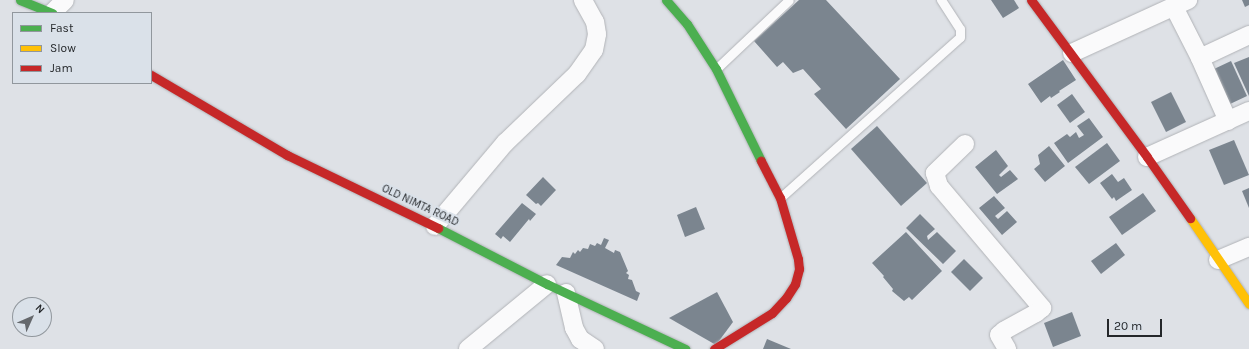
<!DOCTYPE html>
<style>
body{margin:0}
#map{position:relative;width:1249px;height:349px;overflow:hidden;background:#dee1e6;font-family:Karla,sans-serif}
div>[style]{position:absolute}
[style*='--x']{left:calc(var(--x)*1px);top:calc(var(--y)*1px);width:calc(var(--w)*1px);rotate:calc(var(--a)*1deg)}
.building>*{inset:0;background:#7b858f}
.roads{filter:drop-shadow(0 0 1px #b1b3b7) drop-shadow(0 0 1px #b1b3b7)}
.lane>*{height:9px;margin:-4.5px;padding:0 4.5px;transform-origin:4.5px;border-radius:4.5px;background:#fafafb}
.street>*{height:18px;margin:-9px;padding:0 9px;transform-origin:9px;border-radius:9px;background:#fafafb}
.fast>*{height:9px;margin:-4.5px;padding:0 4.5px;transform-origin:4.5px;border-radius:4.5px;background:#4caf50}
.slow>*{height:9px;margin:-4.5px;padding:0 4.5px;transform-origin:4.5px;border-radius:4.5px;background:#ffc107}
.jam>*{height:9px;margin:-4.5px;padding:0 4.5px;transform-origin:4.5px;border-radius:4.5px;background:#c62828}
span{translate:-50% -50%;white-space:nowrap;text-align:center;line-height:1.15;-webkit-text-stroke:4px #dae1e9;paint-order:stroke}
.street-label{font-size:11px;color:#24272a}
.legend{position:absolute;left:12px;top:12px;width:140px;height:72px;box-sizing:border-box;background:#dae1e9;border:1px solid #91979d;margin:0;padding:5px 7px;list-style:none;font-size:12px;color:#24272a}
.legend li{display:flex;align-items:center;gap:8px;height:20px}
.legend b{width:20px;border:1px solid #91979d}
.north{position:absolute;left:12px;top:297px;width:40px;height:40px;box-sizing:border-box;background:#dae1e9;border:1px solid #91979d;border-radius:50%;rotate:45deg;font-size:11px;font-weight:700;line-height:16px;text-align:center;color:#24272a}
.north::after{content:'';display:block;margin:auto;width:14px;height:18px;background:#65686c;clip-path:polygon(50% 0,100% 100%,50% 72%,0 100%)}
.scale{position:absolute;left:1107px;top:319px;width:55px;height:18px;box-sizing:border-box;border:2px solid #24272a;border-top:0;padding-left:5px;font-size:12px;line-height:14px;white-space:nowrap;color:#24272a;-webkit-text-stroke:3px #dae1e9;paint-order:stroke}
</style>
<div id="map">
<div class="building">
<div style="clip-path:polygon(799px 0,826px 0,900px 79px,846px 129px,814px 94px,821px 89px,803px 69px,793px 73px,783px 62px,777px 67px,754px 41px)"></div>
<div style="clip-path:polygon(991px 0,1014px 0,1019px 8px,1003px 18px)"></div>
<div style="clip-path:polygon(1242px 0,1249px 0,1249px 5px,1245px 7px)"></div>
<div style="clip-path:polygon(1249px 57px,1249px 96px,1234px 63px)"></div>
<div style="clip-path:polygon(1063px 60px,1076px 80px,1059px 91px,1060px 92px,1051px 98px,1050px 96px,1041px 103px,1028px 84px)"></div>
<div style="clip-path:polygon(1231px 61px,1247px 96px,1230px 104px,1214px 69px)"></div>
<div style="clip-path:polygon(1171px 92px,1186px 122px,1166px 132px,1151px 102px)"></div>
<div style="clip-path:polygon(1072px 94px,1085px 112px,1070px 123px,1057px 105px)"></div>
<div style="clip-path:polygon(1089px 118px,1103px 137px,1068px 163px,1054px 143px,1067px 134px,1070px 137px,1076px 132px,1079px 138px,1084px 135px,1077px 126px)"></div>
<div style="clip-path:polygon(877px 126px,927px 183px,901px 206px,851px 149px)"></div>
<div style="clip-path:polygon(1234px 140px,1249px 175px,1224px 185px,1209px 150px)"></div>
<div style="clip-path:polygon(1107px 143px,1120px 161px,1089px 184px,1075px 167px)"></div>
<div style="clip-path:polygon(1049px 146px,1065px 166px,1045px 182px,1034px 169px,1040px 164px,1038px 155px)"></div>
<div style="clip-path:polygon(996px 150px,1008px 166px,999px 175px,1001px 177px,1010px 170px,1018px 179px,997px 194px,975px 167px)"></div>
<div style="clip-path:polygon(1112px 174px,1118px 182px,1124px 178px,1132px 190px,1116px 201px,1114px 197px,1112px 199px,1100px 183px)"></div>
<div style="clip-path:polygon(543px 177px,556px 190px,541px 206px,538px 203px,536px 204px,526px 195px)"></div>
<div style="clip-path:polygon(1249px 188px,1249px 208px,1242px 191px)"></div>
<div style="clip-path:polygon(1143px 193px,1156px 211px,1122px 235px,1109px 217px)"></div>
<div style="clip-path:polygon(994px 196px,1005px 208px,995px 216px,998px 219px,1007px 211px,1017px 222px,1002px 235px,979px 208px)"></div>
<div style="clip-path:polygon(522px 203px,536px 214px,530px 221px,529px 219px,510px 242px,503px 236px,501px 239px,495px 234px)"></div>
<div style="clip-path:polygon(696px 207px,705px 229px,685px 237px,677px 215px)"></div>
<div style="clip-path:polygon(920px 214px,935px 229px,927px 236px,928px 240px,937px 232px,956px 251px,943px 264px,906px 228px)"></div>
<div style="clip-path:polygon(906px 232px,942px 271px,912px 300px,909px 297px,904px 301px,892px 291px,893px 289px,883px 277px,884px 276px,872px 263px)"></div>
<div style="clip-path:polygon(604px 238px,609px 240px,605px 248px,614px 253px,615px 250px,620px 252px,628px 271px,626px 273px,629px 275px,628px 279px,632px 280px,636px 291px,640px 293px,637px 301px,556px 265px,562px 257px,570px 258px,573px 252px,575px 254px,578px 250px,580px 252px,583px 248px,588px 249px,590px 244px,595px 246px,597px 243px,601px 245px)"></div>
<div style="clip-path:polygon(1116px 243px,1125px 255px,1101px 274px,1091px 261px)"></div>
<div style="clip-path:polygon(964px 259px,983px 278px,970px 291px,951px 272px)"></div>
<div style="clip-path:polygon(717px 292px,733px 322px,716px 345px,669px 318px)"></div>
<div style="clip-path:polygon(1072px 312px,1081px 336px,1053px 347px,1044px 323px)"></div>
<div style="clip-path:polygon(767px 339px,791px 349px,763px 349px)"></div>
</div>
<div class="roads">
<div class="lane">
<div style="--x:716;--y:69;--w:100;--a:-43.4"></div>
<div style="--x:780;--y:198;--w:241;--a:-41.8"></div>
<div style="--x:960;--y:37;--w:8;--a:-90"></div>
<div style="--x:960;--y:29;--w:35;--a:-123"></div>
</div>
<div class="street">
<div style="--x:1174;--y:7;--w:57;--a:63"></div>
<div style="--x:1200;--y:58;--w:69;--a:66"></div>
<div style="--x:52;--y:13;--w:18;--a:-45"></div>
<div style="--x:1072;--y:53;--w:128;--a:-24.6"></div>
<div style="--x:1200;--y:58;--w:54;--a:-25.1"></div>
<div style="--x:965;--y:144;--w:42;--a:136"></div>
<div style="--x:935;--y:173;--w:14;--a:73"></div>
<div style="--x:939;--y:186;--w:160;--a:49.8"></div>
<div style="--x:1042;--y:308;--w:8;--a:140"></div>
<div style="--x:1036;--y:313;--w:37;--a:151"></div>
<div style="--x:1004;--y:331;--w:6;--a:141"></div>
<div style="--x:999;--y:335;--w:16;--a:60"></div>
<div style="--x:1147;--y:157;--w:112;--a:-24.3"></div>
<div style="--x:435;--y:226;--w:109;--a:-49.9"></div>
<div style="--x:505;--y:143;--w:100;--a:-43.8"></div>
<div style="--x:577;--y:74;--w:29;--a:-55"></div>
<div style="--x:594;--y:50;--w:16;--a:-79"></div>
<div style="--x:597;--y:34;--w:12;--a:-99"></div>
<div style="--x:595;--y:22;--w:25;--a:-119"></div>
<div style="--x:1218;--y:260;--w:34;--a:-23"></div>
<div style="--x:566;--y:293;--w:36;--a:77"></div>
<div style="--x:574;--y:328;--w:13;--a:61"></div>
<div style="--x:580;--y:339;--w:18;--a:34"></div>
<div style="--x:468;--y:349;--w:102;--a:-39.4"></div>
</div>
<div class="fast">
<div style="--x:20;--y:0;--w:35;--a:22"></div>
<div style="--x:666;--y:0;--w:32;--a:49"></div>
<div style="--x:687;--y:24;--w:54;--a:57.2"></div>
<div style="--x:716;--y:69;--w:102;--a:63.9"></div>
<div style="--x:438;--y:228;--w:123;--a:27.2"></div>
<div style="--x:547;--y:284;--w:153;--a:25.2"></div>
</div>
<div class="slow">
<div style="--x:1190;--y:218;--w:104;--a:55.5"></div>
</div>
<div class="jam">
<div style="--x:1031;--y:0;--w:195;--a:53.5"></div>
<div style="--x:1147;--y:157;--w:75;--a:54.8"></div>
<div style="--x:151;--y:75;--w:158;--a:30.5"></div>
<div style="--x:287;--y:155;--w:168;--a:25.8"></div>
<div style="--x:714;--y:349;--w:68;--a:-31.8"></div>
<div style="--x:772;--y:313;--w:21;--a:-47"></div>
<div style="--x:786;--y:298;--w:17;--a:-57"></div>
<div style="--x:795;--y:284;--w:16;--a:-75"></div>
<div style="--x:799;--y:269;--w:10;--a:-96"></div>
<div style="--x:798;--y:259;--w:64;--a:-106.4"></div>
<div style="--x:780;--y:198;--w:42;--a:-117.2"></div>
</div>
</div>
<div class="street-label">
<span style="left:420px;top:206px;rotate:25deg">OLD NIMTA ROAD</span>
</div>
<ul class="legend">
<li><b style="height:5px;background:#4caf50"></b>Fast</li>
<li><b style="height:5px;background:#ffc107"></b>Slow</li>
<li><b style="height:5px;background:#c62828"></b>Jam</li>
</ul>
<div class="north">N</div>
<div class="scale">20 m</div>
</div>
